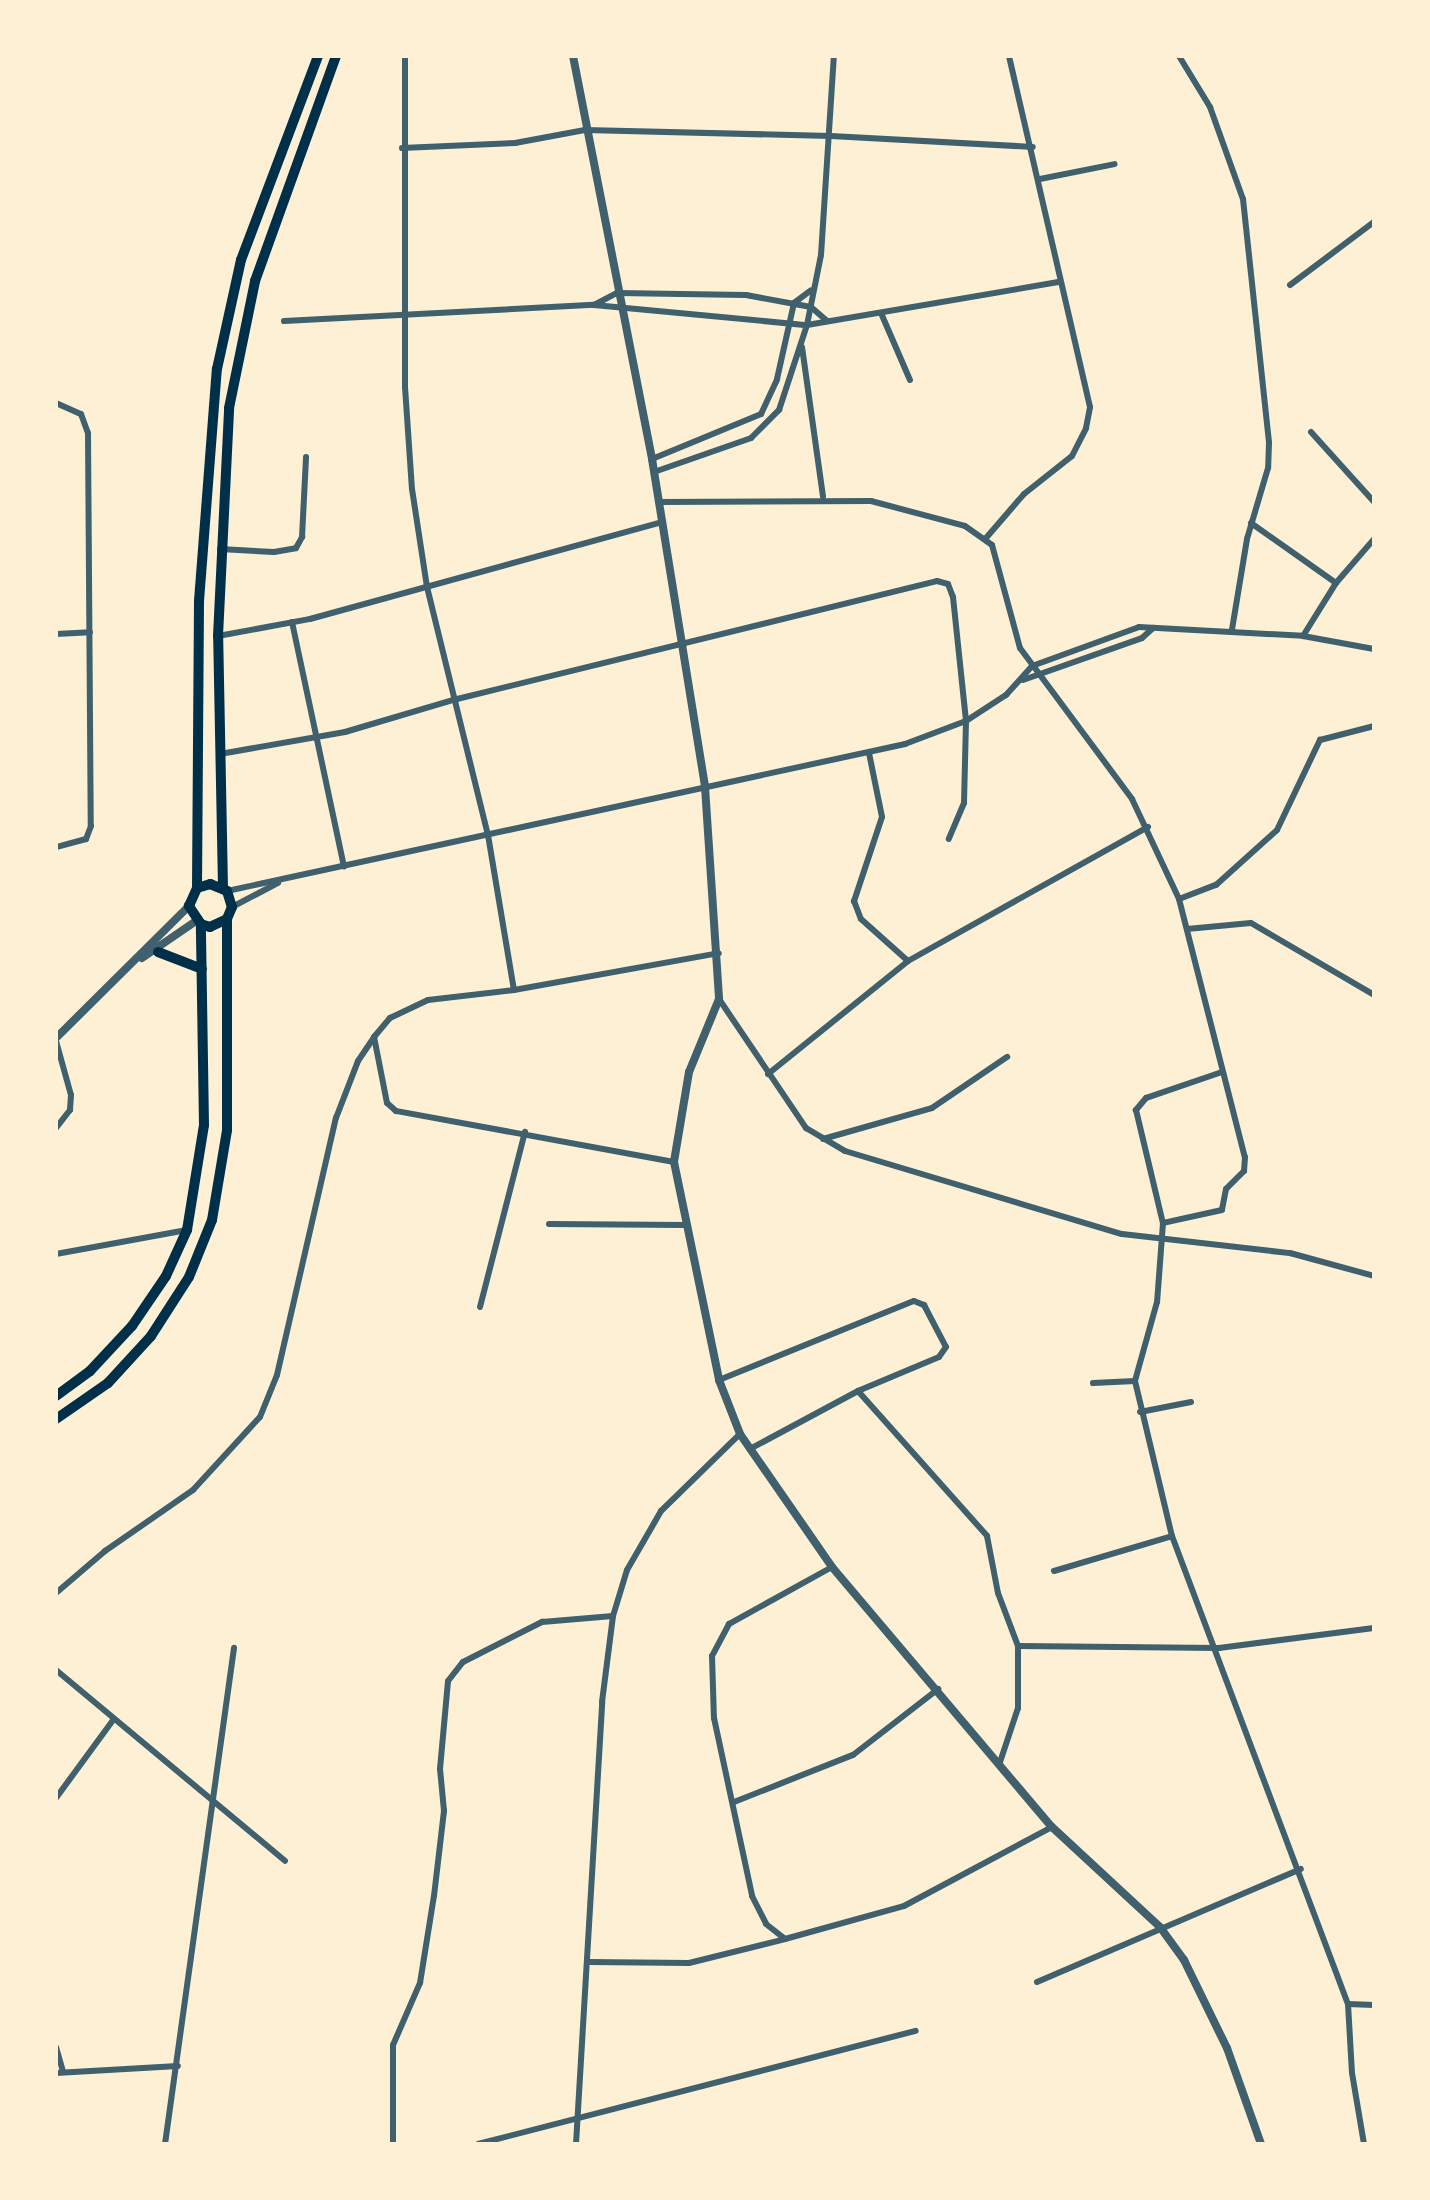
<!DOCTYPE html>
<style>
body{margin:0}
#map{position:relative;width:1430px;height:2200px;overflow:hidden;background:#fdf0d5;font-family:Inter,sans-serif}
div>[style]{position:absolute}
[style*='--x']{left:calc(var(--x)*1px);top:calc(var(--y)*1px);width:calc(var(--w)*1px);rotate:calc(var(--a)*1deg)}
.minor>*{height:6px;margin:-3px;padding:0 3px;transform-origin:3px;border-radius:3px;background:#3f606c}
.tertiary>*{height:8px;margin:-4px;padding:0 4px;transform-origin:4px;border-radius:4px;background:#3f606c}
.primary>*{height:10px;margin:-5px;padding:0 5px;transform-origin:5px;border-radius:5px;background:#003049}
span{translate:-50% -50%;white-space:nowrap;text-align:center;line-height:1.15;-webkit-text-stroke:6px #fdf0d5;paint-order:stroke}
.frame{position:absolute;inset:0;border:58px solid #fdf0d5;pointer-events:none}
</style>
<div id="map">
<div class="minor">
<div style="--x:405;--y:56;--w:331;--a:90"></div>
<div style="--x:405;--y:387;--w:102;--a:86.1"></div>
<div style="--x:412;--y:489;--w:99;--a:81.3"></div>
<div style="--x:427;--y:587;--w:255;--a:76.2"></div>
<div style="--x:488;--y:835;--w:157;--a:80.5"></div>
<div style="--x:1179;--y:56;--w:60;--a:58.7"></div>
<div style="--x:1210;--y:107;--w:98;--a:70.3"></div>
<div style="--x:1243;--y:199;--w:245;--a:83.9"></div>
<div style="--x:1269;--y:443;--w:25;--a:92"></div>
<div style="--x:1268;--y:468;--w:74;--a:106.5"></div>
<div style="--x:1247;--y:539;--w:92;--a:99.4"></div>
<div style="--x:402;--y:148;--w:113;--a:-2.5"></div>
<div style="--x:515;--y:143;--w:71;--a:-10.5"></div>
<div style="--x:585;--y:130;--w:246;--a:1.4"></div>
<div style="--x:831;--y:136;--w:202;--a:3.1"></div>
<div style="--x:1040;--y:179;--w:76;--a:-11.3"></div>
<div style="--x:1290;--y:285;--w:105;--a:-36.9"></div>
<div style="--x:594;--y:305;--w:26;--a:-28"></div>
<div style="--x:617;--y:293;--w:129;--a:0.9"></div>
<div style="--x:746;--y:295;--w:66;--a:10.5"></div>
<div style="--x:811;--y:307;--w:21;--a:41"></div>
<div style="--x:881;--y:313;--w:73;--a:66.6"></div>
<div style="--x:284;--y:321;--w:310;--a:-3"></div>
<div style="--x:594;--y:305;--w:214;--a:5.4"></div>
<div style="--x:807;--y:325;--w:255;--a:-9.7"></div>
<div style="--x:802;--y:347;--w:151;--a:82"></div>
<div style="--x:56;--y:403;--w:27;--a:24"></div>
<div style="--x:81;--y:414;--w:20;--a:70"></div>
<div style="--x:88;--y:433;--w:393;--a:89.6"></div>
<div style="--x:91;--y:826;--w:14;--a:111"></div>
<div style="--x:86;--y:839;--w:31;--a:165"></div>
<div style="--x:1311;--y:432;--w:94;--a:48"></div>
<div style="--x:652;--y:459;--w:118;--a:-22.4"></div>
<div style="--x:761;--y:414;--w:38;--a:-65"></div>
<div style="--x:777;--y:379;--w:78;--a:-77.4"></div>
<div style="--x:794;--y:303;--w:21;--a:-37"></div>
<div style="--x:654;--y:472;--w:103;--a:-19.3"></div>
<div style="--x:751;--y:438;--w:40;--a:-45"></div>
<div style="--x:779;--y:410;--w:89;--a:-71.8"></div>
<div style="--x:807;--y:325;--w:71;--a:-78.7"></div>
<div style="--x:821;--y:255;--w:199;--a:-86.3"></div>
<div style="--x:659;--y:502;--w:212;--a:-0.3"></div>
<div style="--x:871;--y:501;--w:97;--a:14.9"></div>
<div style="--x:965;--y:526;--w:33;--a:35"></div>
<div style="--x:992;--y:545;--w:107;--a:74.8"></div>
<div style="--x:1020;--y:648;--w:188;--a:53.4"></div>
<div style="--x:1132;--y:799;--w:110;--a:64.8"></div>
<div style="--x:1179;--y:899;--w:266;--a:75.7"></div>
<div style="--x:1245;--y:1157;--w:14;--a:94"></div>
<div style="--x:1244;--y:1171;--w:25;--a:135"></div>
<div style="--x:1226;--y:1189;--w:21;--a:101"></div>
<div style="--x:1222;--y:1210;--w:60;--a:167.6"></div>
<div style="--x:1251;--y:523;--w:104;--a:35.2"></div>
<div style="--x:986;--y:538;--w:58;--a:-49.2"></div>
<div style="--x:1024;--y:494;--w:61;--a:-38.4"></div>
<div style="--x:1072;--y:456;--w:31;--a:-63"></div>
<div style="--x:1086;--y:428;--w:21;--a:-79"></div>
<div style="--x:1090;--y:407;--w:360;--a:-103"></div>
<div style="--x:220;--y:549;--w:54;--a:3.2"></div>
<div style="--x:274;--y:552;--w:22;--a:-10"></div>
<div style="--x:296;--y:548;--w:13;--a:-61"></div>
<div style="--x:302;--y:537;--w:80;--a:-87.1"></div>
<div style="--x:292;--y:622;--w:250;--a:78"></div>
<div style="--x:56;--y:634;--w:34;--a:-3"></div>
<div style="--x:218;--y:636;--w:94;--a:-10.5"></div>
<div style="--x:310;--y:619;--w:365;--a:-15.4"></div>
<div style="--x:1303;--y:636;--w:62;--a:-58.1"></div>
<div style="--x:1336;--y:583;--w:58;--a:-49.2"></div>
<div style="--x:1023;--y:680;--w:126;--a:-19.4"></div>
<div style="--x:1142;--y:638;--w:15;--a:-42"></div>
<div style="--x:869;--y:753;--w:65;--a:78.5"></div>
<div style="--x:882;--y:817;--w:89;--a:108.4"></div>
<div style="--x:854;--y:901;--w:19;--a:69"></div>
<div style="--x:861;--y:919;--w:63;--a:41.8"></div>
<div style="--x:220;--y:754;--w:127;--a:-10"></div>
<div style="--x:345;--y:732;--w:113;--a:-16.5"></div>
<div style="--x:453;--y:700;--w:498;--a:-13.8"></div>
<div style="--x:937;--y:581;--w:11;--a:15"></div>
<div style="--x:948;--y:584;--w:14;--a:69"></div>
<div style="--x:953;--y:597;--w:125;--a:84"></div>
<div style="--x:966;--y:721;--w:82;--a:91.4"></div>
<div style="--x:964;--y:803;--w:39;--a:113"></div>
<div style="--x:227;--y:891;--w:694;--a:-12.23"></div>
<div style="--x:905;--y:744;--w:65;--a:-20.7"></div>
<div style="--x:966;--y:721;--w:48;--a:-33"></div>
<div style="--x:1006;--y:695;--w:39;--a:-48"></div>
<div style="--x:1032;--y:666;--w:114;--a:-20"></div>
<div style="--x:1139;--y:627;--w:164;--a:3.1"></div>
<div style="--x:1303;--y:636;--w:72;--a:10.4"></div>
<div style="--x:1179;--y:899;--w:40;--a:-21"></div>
<div style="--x:1216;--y:885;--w:82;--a:-42"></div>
<div style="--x:1277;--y:830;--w:100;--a:-64.5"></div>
<div style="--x:1320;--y:740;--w:56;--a:-14.5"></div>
<div style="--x:232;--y:907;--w:52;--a:-27.6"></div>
<div style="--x:1187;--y:929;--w:64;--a:-5.4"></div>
<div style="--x:1251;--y:923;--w:143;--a:30.3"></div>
<div style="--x:719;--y:999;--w:156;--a:56"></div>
<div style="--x:806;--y:1128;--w:45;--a:30.5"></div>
<div style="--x:845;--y:1151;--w:289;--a:16.7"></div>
<div style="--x:1122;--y:1234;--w:169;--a:6.5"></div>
<div style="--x:1290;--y:1253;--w:87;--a:15.3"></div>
<div style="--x:56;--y:1041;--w:56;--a:74.5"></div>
<div style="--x:71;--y:1095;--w:15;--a:94"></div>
<div style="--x:70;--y:1110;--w:23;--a:128"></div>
<div style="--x:1222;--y:1072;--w:80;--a:161.1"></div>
<div style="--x:1146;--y:1098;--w:16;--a:130"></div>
<div style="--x:1136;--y:1110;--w:116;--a:76.6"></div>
<div style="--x:1163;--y:1223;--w:79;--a:94.3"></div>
<div style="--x:1157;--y:1302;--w:82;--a:105.6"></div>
<div style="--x:1135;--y:1381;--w:159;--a:76.6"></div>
<div style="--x:1172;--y:1536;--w:500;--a:69.4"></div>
<div style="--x:1348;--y:2004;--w:69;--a:86.7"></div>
<div style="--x:1352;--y:2073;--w:72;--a:80.4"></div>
<div style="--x:768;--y:1074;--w:180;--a:-38.9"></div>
<div style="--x:908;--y:961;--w:275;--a:-29.2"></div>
<div style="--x:823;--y:1139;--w:113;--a:-15.9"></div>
<div style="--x:932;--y:1108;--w:91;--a:-34.2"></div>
<div style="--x:674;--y:1162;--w:283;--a:-169.6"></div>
<div style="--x:396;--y:1111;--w:12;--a:-138"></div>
<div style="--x:387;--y:1103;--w:67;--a:-101.1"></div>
<div style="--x:374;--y:1037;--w:25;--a:-50"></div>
<div style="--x:390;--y:1018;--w:42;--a:-25.3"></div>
<div style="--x:428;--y:1000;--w:87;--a:-6.6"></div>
<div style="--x:514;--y:990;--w:208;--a:-10.2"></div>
<div style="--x:549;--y:1224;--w:135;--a:0.4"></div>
<div style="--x:56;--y:1254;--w:133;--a:-10.4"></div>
<div style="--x:480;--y:1307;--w:181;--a:-75.6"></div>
<div style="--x:719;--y:1380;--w:210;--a:-22.1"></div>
<div style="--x:914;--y:1301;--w:11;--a:22"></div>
<div style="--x:924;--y:1305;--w:47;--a:62.4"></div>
<div style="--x:946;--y:1347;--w:12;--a:125"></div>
<div style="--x:939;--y:1357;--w:88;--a:157.2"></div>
<div style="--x:858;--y:1391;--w:123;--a:151.8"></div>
<div style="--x:1093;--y:1383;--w:42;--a:-2.7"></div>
<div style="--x:858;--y:1391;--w:194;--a:48.3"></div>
<div style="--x:987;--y:1536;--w:58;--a:79.1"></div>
<div style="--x:998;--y:1593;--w:57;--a:69.3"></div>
<div style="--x:1018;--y:1646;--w:62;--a:90"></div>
<div style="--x:1018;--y:1708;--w:57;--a:108.4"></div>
<div style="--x:1140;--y:1412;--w:52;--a:-11.1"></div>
<div style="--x:832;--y:1567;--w:118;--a:151"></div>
<div style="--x:729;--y:1624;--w:36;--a:118"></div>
<div style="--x:712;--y:1656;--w:62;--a:88.2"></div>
<div style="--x:714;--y:1718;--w:182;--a:77.9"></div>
<div style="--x:752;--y:1896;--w:31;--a:63"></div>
<div style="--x:766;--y:1924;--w:24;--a:38"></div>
<div style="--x:785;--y:1939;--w:123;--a:-15.5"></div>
<div style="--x:904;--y:1906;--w:168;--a:-28.1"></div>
<div style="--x:1054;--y:1571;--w:123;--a:-16.5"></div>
<div style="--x:56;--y:1593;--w:65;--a:-40.6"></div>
<div style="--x:105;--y:1551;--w:107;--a:-34.7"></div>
<div style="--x:193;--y:1490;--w:99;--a:-47.5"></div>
<div style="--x:260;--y:1417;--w:45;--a:-68"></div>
<div style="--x:277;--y:1375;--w:264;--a:-77.1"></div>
<div style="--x:336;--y:1118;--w:61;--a:-68.9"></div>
<div style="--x:358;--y:1061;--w:29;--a:-56"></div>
<div style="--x:1018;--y:1646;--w:201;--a:0.6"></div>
<div style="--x:1219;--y:1648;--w:156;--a:-7.4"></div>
<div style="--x:56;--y:1670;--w:298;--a:39.8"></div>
<div style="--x:56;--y:1798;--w:97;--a:-53.8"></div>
<div style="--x:734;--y:1802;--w:128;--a:-21.6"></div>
<div style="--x:853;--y:1755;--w:108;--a:-37.8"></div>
<div style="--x:588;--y:1962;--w:101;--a:0.6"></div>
<div style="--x:689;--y:1963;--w:99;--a:-14"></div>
<div style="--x:1037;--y:1982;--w:287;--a:-23.2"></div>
<div style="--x:1348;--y:2004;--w:26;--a:2"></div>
<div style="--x:56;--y:2047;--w:26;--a:74"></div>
<div style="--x:56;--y:2073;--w:122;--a:-3.3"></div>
<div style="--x:165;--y:2144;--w:501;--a:-82.08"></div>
<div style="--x:393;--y:2144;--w:99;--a:-90"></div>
<div style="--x:393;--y:2045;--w:68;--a:-66.5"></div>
<div style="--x:420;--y:1983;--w:88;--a:-80.9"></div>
<div style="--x:434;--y:1896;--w:86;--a:-83.3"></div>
<div style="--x:444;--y:1811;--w:42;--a:-95.4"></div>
<div style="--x:440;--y:1769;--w:88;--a:-84.8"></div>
<div style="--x:448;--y:1681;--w:24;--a:-52"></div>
<div style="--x:463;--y:1662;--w:89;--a:-26.9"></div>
<div style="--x:542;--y:1622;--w:71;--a:-4.8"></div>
<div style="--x:478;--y:2144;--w:452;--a:-14.5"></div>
<div style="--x:576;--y:2144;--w:443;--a:-86.6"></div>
<div style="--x:602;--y:1702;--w:87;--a:-82.7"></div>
<div style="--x:613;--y:1616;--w:48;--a:-73.1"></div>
<div style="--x:627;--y:1570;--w:68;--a:-60"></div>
<div style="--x:661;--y:1511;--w:110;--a:-44.3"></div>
</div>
<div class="tertiary">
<div style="--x:573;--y:56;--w:411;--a:78.9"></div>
<div style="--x:652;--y:459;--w:332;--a:80.8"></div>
<div style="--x:705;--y:787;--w:212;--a:86.2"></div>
<div style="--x:719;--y:999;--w:79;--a:112.3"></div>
<div style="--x:689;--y:1072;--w:91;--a:99.5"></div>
<div style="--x:674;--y:1162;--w:223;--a:78.3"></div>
<div style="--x:719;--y:1380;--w:58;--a:68.7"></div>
<div style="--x:740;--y:1434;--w:162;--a:55.3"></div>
<div style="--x:832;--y:1567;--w:341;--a:49.8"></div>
<div style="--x:1052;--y:1827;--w:147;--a:42.8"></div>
<div style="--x:1160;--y:1927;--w:41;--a:54"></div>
<div style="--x:1184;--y:1960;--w:98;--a:64"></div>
<div style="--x:1227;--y:2048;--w:102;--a:70.5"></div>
<div style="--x:142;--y:958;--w:65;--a:-34.4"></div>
<div style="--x:56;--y:1038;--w:187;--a:-44.8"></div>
</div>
<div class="primary">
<div style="--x:197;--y:888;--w:14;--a:-17"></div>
<div style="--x:210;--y:884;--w:18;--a:22"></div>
<div style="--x:227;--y:891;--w:17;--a:73"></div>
<div style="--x:232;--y:907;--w:13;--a:113"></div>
<div style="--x:227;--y:919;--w:19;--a:155"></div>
<div style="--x:210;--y:927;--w:9;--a:-162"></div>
<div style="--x:201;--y:924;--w:22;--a:-124"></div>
<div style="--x:189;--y:906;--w:20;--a:-66"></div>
<div style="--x:197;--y:888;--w:287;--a:-89.6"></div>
<div style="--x:199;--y:601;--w:233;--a:-85.6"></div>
<div style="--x:217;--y:369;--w:112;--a:-77.6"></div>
<div style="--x:241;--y:260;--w:218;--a:-69.3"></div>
<div style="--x:223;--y:888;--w:252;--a:-91.1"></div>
<div style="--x:218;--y:636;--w:228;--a:-87.2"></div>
<div style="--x:229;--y:408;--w:130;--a:-78.4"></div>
<div style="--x:255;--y:281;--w:239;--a:-70.2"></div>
<div style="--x:158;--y:952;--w:47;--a:21.1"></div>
<div style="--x:56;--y:1396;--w:42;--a:-36.3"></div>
<div style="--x:90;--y:1371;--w:62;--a:-47"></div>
<div style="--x:132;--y:1326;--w:60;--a:-55.8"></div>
<div style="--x:166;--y:1276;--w:51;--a:-65.5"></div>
<div style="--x:187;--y:1230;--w:106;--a:-80.8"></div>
<div style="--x:204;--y:1125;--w:201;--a:-90.9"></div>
<div style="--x:56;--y:1419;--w:63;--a:-34.7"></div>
<div style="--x:108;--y:1383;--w:64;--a:-47.5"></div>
<div style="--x:151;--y:1336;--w:70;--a:-57.2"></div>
<div style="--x:189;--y:1277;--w:61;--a:-68"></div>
<div style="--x:212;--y:1220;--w:91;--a:-80.5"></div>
<div style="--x:227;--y:1130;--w:211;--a:-90"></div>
</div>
<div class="frame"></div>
</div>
